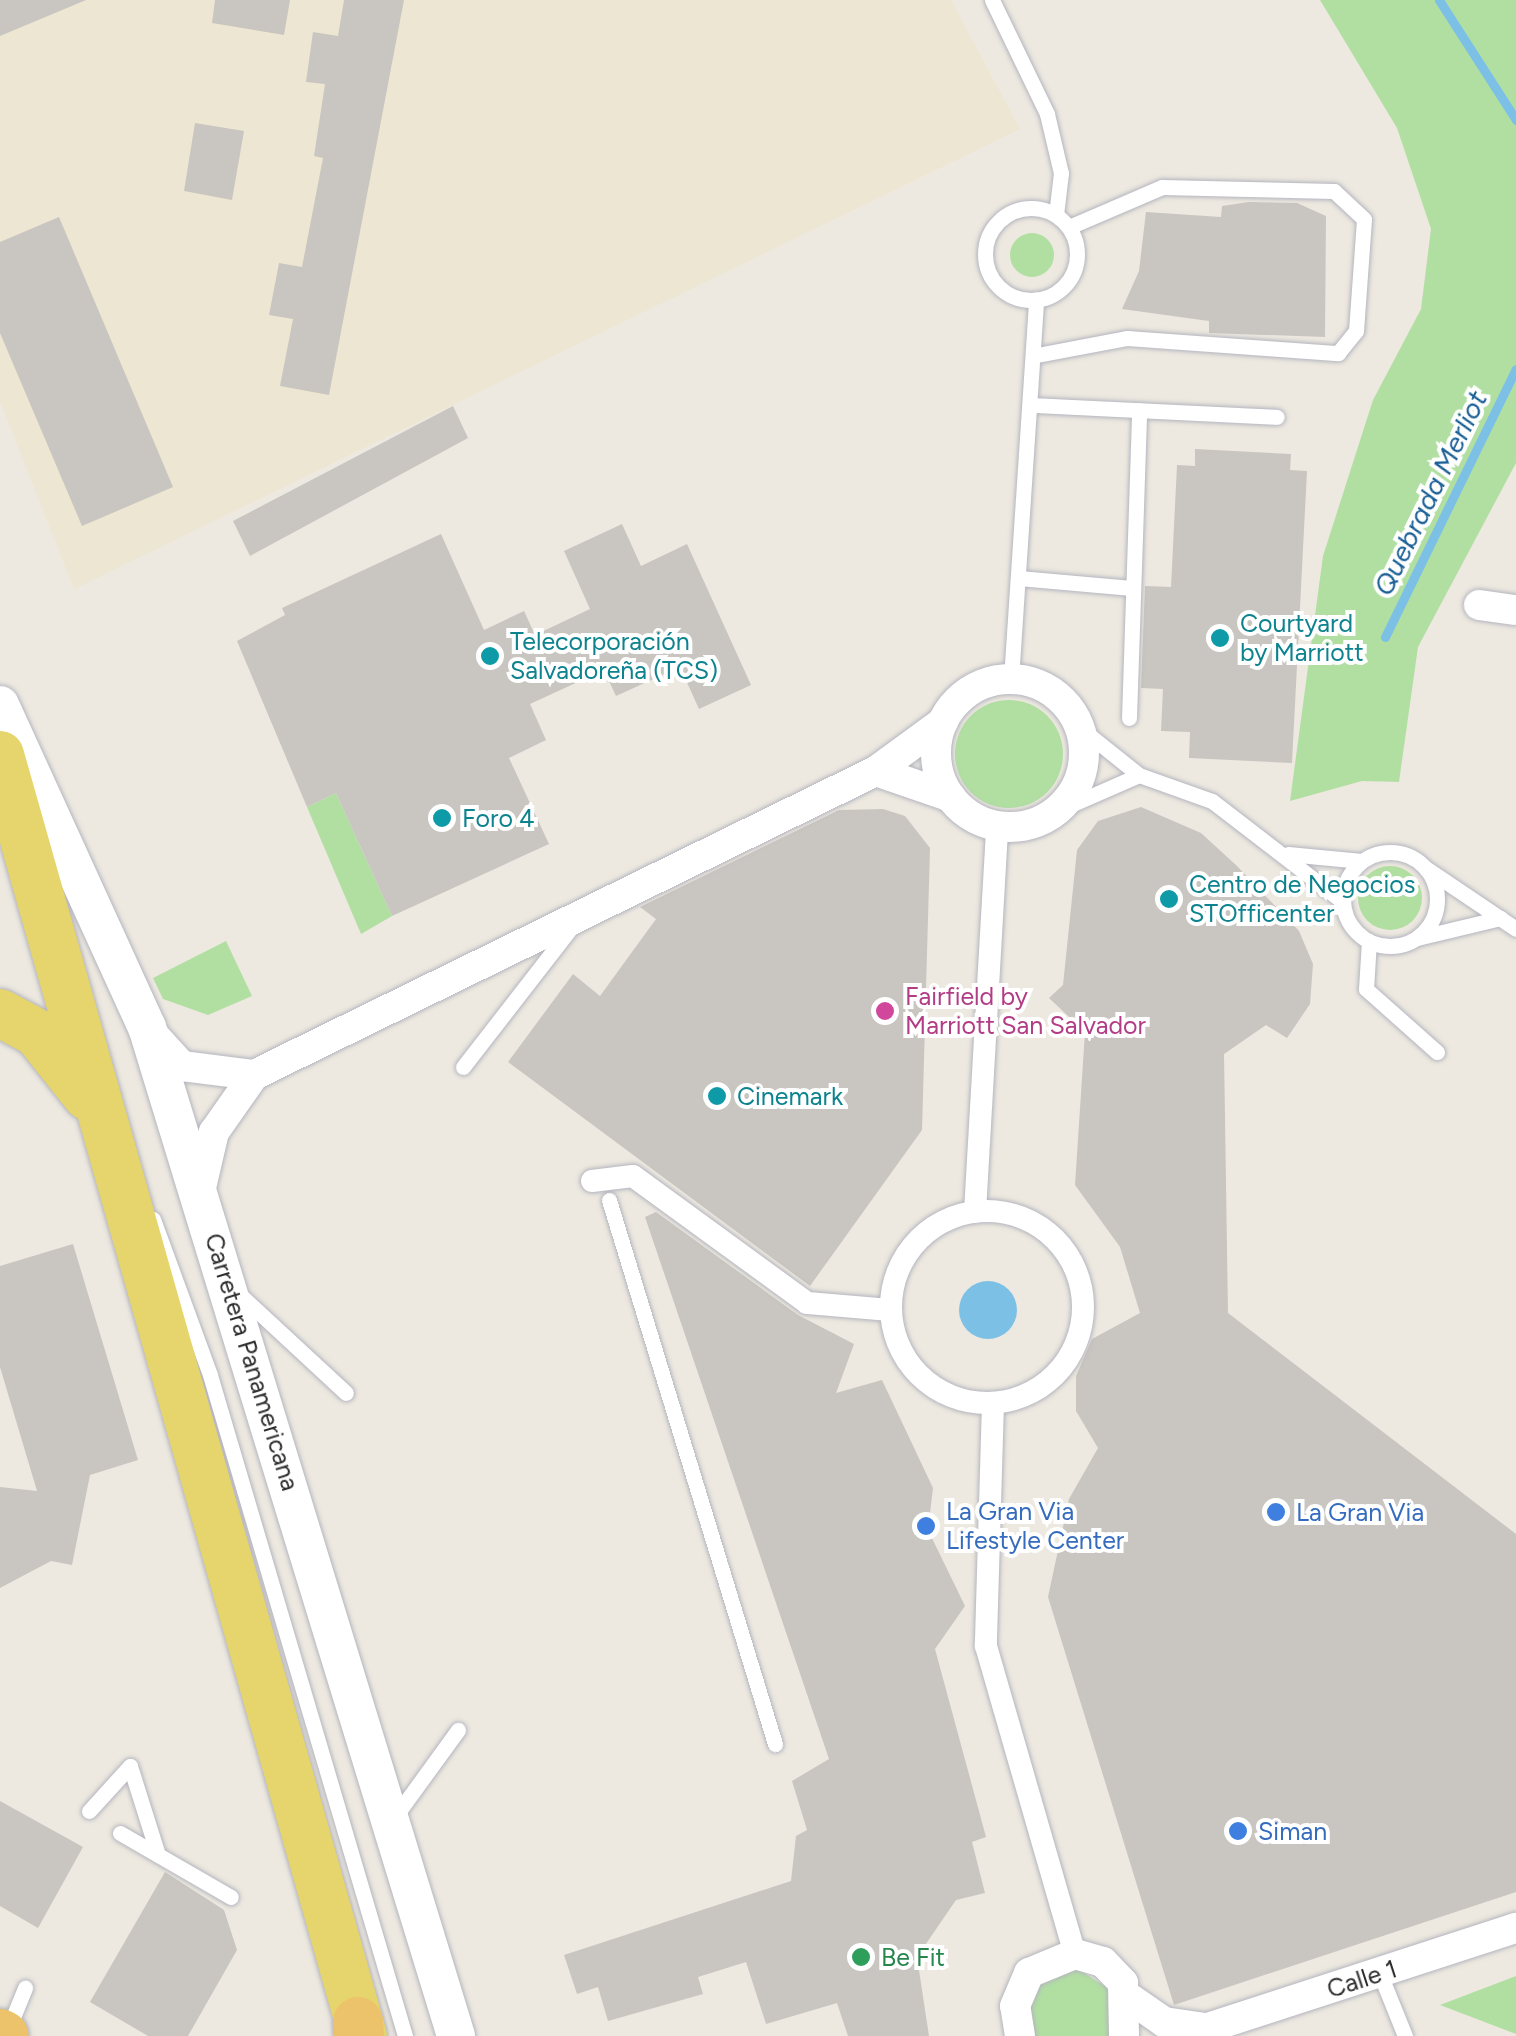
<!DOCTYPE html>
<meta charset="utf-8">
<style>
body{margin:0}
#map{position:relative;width:1516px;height:2036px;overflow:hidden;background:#ede9e0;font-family:Figtree,sans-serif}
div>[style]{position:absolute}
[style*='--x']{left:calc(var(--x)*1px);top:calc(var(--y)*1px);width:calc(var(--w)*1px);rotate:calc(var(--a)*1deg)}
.education>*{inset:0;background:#ede6d2}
.green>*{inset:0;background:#b1dfa2}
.round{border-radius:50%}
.water>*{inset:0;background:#7dc0e6}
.stream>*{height:9px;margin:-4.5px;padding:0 4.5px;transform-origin:4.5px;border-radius:4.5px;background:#7dc0e6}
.building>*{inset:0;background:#c9c5c0}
.roads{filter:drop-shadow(0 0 2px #b4b5bf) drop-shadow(0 0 2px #b4b5bf)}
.service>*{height:15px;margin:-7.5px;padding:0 7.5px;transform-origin:7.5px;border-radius:7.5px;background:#fff}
.service>.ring{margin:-7.5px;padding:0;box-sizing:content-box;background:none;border:15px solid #fff;border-radius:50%}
.pedestrian>*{height:22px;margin:-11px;padding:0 11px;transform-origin:11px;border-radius:11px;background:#fff}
.pedestrian>.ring{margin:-11px;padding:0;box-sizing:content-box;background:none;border:22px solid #fff;border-radius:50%}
.minor>*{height:30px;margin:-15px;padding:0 15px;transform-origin:15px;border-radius:15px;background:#fff}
.minor>.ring{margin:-15px;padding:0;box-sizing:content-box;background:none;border:30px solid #fff;border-radius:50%}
.tertiary>*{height:38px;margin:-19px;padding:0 19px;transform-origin:19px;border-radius:19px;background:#fff}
.primary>*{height:48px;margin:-24px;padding:0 24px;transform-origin:24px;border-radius:24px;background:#e6d56c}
.trunk>*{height:50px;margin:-25px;padding:0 25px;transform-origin:25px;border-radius:25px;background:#ecc26a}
.dots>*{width:28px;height:28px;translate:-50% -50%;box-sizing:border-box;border:5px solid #fff;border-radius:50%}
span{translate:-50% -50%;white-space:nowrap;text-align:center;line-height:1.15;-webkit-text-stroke:8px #fff;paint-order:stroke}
.culture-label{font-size:25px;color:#0d838f}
.left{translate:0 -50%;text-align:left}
.hotel-label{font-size:25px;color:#b23c85}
.street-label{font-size:25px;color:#2d2d2d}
.shop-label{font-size:25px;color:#366cbe}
.leisure-label{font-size:25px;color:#27864d}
.water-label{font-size:28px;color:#195f95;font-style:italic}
</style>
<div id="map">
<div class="education">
<div style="clip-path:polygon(0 0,951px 0,1020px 129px,74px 589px,0 402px)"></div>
</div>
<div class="green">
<div style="clip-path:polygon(1320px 0,1516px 0,1516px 463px,1418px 647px,1399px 782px,1362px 781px,1290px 801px,1323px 556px,1373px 400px,1421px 309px,1431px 229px,1397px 128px)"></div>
<div class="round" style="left:1010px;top:233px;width:44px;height:44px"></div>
<div class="round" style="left:955px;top:700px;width:108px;height:108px"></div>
<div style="clip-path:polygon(336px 793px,392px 916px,361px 934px,307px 807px)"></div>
<div class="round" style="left:1358px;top:866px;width:64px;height:64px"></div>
<div style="clip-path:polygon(226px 941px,252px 996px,208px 1015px,163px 999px,153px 978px)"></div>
<div style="clip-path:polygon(1076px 1968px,1111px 1990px,1110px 2036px,1035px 2036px,1028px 2012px,1038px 1985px)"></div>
<div style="clip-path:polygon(1516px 1976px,1516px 2034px,1440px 2005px)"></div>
</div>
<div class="water">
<div class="round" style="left:959px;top:1281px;width:58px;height:58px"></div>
</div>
<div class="stream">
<div style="--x:1439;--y:0;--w:143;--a:57.3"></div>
<div style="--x:1385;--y:637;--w:298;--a:-64"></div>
</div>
<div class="building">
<div style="clip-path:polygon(0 0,86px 0,0 36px)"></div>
<div style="clip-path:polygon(215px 0,290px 0,284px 35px,212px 23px)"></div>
<div style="clip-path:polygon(344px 0,404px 0,329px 395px,280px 386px,293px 319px,269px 315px,279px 263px,302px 267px,323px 158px,314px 156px,325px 84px,306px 82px,313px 32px,338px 36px)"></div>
<div style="clip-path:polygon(195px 123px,244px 131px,232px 200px,184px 191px)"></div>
<div style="clip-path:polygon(1249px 202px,1297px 203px,1326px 216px,1325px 337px,1209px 333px,1209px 321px,1122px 309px,1139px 271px,1146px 212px,1221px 217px,1222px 206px)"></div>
<div style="clip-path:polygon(59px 217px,173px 487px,82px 526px,0 333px,0 242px)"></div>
<div style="clip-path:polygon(453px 406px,468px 438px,250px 556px,233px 521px)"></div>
<div style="clip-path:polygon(1195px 449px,1291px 454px,1290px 470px,1307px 471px,1292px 763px,1189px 758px,1190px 732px,1161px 731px,1163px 689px,1141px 688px,1145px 586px,1171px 587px,1177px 465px,1195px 466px)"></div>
<div style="clip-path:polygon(622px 524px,641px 566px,687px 544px,751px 685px,699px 709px,680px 667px,616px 696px,604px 670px,530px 704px,546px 740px,509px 758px,549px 844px,392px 916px,336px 793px,307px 807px,237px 641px,285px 615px,282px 608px,441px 534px,484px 630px,524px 611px,535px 635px,590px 609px,564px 551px)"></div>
<div style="clip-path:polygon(1141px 807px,1201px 833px,1236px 865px,1299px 931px,1313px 964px,1310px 1004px,1287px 1038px,1266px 1025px,1224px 1054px,1228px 1313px,1516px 1534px,1516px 1892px,1174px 2005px,1048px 1597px,1069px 1499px,1098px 1448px,1076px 1411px,1076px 1376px,1092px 1339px,1140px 1313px,1120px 1247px,1075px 1185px,1085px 1032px,1049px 998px,1063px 985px,1077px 850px,1098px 821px)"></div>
<div style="clip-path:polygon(883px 809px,905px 816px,930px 848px,922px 1130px,810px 1286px,508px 1062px,573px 974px,600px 996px,656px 919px,640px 907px,839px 810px)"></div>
<div style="clip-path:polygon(656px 1212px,798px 1315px,854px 1344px,836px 1393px,882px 1380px,933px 1488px,928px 1530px,965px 1606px,935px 1649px,986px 1837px,972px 1842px,985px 1893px,956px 1900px,917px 1957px,929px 2036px,848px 2036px,837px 2003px,766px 2024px,746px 1962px,698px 1977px,703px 1994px,608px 2021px,598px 1987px,577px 1994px,564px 1955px,791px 1881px,796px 1836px,807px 1830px,792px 1781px,829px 1759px,645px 1217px)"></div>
<div style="clip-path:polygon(73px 1244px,138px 1460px,90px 1475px,72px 1565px,51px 1561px,0 1588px,0 1487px,37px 1491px,0 1367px,0 1266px)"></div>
<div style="clip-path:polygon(0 1801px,83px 1847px,38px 1928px,0 1906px)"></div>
<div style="clip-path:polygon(165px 1872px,224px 1910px,237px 1950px,188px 2036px,148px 2036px,90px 2002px)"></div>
</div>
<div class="roads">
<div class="service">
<div style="--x:992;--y:0;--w:127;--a:64.2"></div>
<div style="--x:1047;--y:114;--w:61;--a:76.7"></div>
<div style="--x:1061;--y:173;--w:42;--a:96.8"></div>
<div class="ring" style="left:985px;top:208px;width:77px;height:77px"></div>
<div style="--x:1037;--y:355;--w:92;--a:-10.7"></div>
<div style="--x:1127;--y:338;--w:212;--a:4.1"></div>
<div style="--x:1338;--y:353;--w:28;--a:-51"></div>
<div style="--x:1356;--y:331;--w:112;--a:-85.9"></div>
<div style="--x:1364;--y:219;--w:41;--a:-137"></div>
<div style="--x:1334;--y:191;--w:172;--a:-178.7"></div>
<div style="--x:1162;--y:187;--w:101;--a:156.7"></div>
<div style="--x:1033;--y:405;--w:244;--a:2.8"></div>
<div style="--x:1018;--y:578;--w:115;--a:5"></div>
<div style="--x:1011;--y:679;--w:380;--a:-86.2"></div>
<div style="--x:1129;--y:718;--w:308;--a:-88.1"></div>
<div style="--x:1079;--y:727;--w:77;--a:38.7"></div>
<div style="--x:1139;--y:775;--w:77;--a:19.6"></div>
<div style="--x:1212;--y:801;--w:165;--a:37.6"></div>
<div style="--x:1050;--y:814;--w:97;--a:-23.7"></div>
<div class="ring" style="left:1343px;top:852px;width:79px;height:79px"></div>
<div style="--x:1288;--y:854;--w:74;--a:5.4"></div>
<div style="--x:1427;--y:869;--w:107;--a:34"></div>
<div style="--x:1417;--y:938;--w:86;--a:-13.4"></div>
<div style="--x:1369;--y:941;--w:48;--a:93.6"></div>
<div style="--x:1366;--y:989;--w:95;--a:41.6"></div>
<div style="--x:463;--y:1067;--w:176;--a:-52.2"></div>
<div style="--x:609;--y:1200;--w:569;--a:73.03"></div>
<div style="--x:153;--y:1219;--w:166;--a:69.9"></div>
<div style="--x:210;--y:1375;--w:689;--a:73.56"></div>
<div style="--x:238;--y:1293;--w:147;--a:42.8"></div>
<div style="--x:130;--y:1766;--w:93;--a:72.5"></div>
<div style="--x:89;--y:1811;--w:61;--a:-47.7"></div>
<div style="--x:394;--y:1818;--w:109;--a:-54"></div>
<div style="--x:120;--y:1833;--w:128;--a:30"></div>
<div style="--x:1380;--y:1974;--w:67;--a:68"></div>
<div style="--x:7;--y:2032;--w:48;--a:-67.8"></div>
</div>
<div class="pedestrian">
<div style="--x:592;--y:1181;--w:41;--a:-7"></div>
<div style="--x:633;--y:1176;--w:215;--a:36.1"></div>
<div style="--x:807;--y:1303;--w:84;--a:4.8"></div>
<div class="ring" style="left:891px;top:1211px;width:170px;height:170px"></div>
<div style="--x:975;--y:1212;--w:388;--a:-86.7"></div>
<div style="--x:993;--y:1403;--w:243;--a:91.7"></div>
<div style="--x:986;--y:1646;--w:321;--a:73.9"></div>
</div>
<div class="minor">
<div style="--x:1479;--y:605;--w:37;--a:8"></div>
<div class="ring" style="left:936px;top:679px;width:118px;height:118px"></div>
<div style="--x:876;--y:771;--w:79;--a:19.1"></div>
<div style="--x:152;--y:1033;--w:45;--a:47.7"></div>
<div style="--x:182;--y:1066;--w:73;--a:7.1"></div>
<div style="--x:254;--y:1075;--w:692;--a:-26.05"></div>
<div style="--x:876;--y:771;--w:83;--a:-36.2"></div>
<div style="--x:200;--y:1192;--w:62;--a:-76.9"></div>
<div style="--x:214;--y:1132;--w:70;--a:-54.9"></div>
<div style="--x:1128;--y:1997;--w:44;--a:34.8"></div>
<div style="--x:1164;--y:2022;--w:40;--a:8.5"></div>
<div style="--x:1020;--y:2036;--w:30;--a:-99"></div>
<div style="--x:1015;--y:2006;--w:36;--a:-67"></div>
<div style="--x:1029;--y:1973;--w:50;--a:-22.4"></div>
<div style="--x:1075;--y:1954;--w:29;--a:16"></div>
<div style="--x:1103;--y:1962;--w:29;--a:46"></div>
<div style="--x:1123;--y:1983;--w:53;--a:88.9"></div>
<div style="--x:1183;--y:2036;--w:350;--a:-18"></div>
</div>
<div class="tertiary">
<div style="--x:0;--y:705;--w:354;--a:65.5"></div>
<div style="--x:147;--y:1027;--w:1055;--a:72.97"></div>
</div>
<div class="primary">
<div style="--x:0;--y:755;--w:1331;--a:74.18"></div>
<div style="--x:0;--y:1013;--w:42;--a:28.4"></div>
<div style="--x:37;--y:1033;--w:80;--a:51.6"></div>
</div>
<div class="trunk">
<div style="--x:358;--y:2022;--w:14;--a:86"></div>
<div style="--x:0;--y:2034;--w:4;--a:27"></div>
</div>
</div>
<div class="dots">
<div style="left:1220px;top:638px;background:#0f9aa8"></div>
<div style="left:490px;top:656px;background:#0f9aa8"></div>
<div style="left:442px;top:818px;background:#0f9aa8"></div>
<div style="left:1169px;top:899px;background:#0f9aa8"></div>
<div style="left:885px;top:1011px;background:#d1479c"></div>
<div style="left:717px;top:1096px;background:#0f9aa8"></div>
<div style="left:1276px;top:1512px;background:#3f7fe0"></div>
<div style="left:926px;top:1526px;background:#3f7fe0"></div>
<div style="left:1238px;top:1831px;background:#3f7fe0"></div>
<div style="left:861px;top:1957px;background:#2e9e5b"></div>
</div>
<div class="culture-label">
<span class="left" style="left:1240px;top:638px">Courtyard<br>by Marriott</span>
<span class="left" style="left:510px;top:656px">Telecorporación<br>Salvadoreña (TCS)</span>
<span class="left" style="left:462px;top:818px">Foro 4</span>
<span class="left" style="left:1189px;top:899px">Centro de Negocios<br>STOfficenter</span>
<span class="left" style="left:737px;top:1096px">Cinemark</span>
</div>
<div class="hotel-label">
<span class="left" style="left:905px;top:1011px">Fairfield by<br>Marriott San Salvador</span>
</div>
<div class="street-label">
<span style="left:252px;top:1362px;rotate:73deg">Carretera Panamericana</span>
<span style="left:1362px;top:1979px;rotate:-18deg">Calle 1</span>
</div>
<div class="shop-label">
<span class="left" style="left:946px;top:1526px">La Gran Via<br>Lifestyle Center</span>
<span class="left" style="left:1296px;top:1512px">La Gran Via</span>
<span class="left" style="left:1258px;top:1831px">Siman</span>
</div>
<div class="leisure-label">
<span class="left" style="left:881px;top:1957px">Be Fit</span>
</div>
<div class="water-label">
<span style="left:1430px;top:493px;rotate:-64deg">Quebrada Merliot</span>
</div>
</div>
